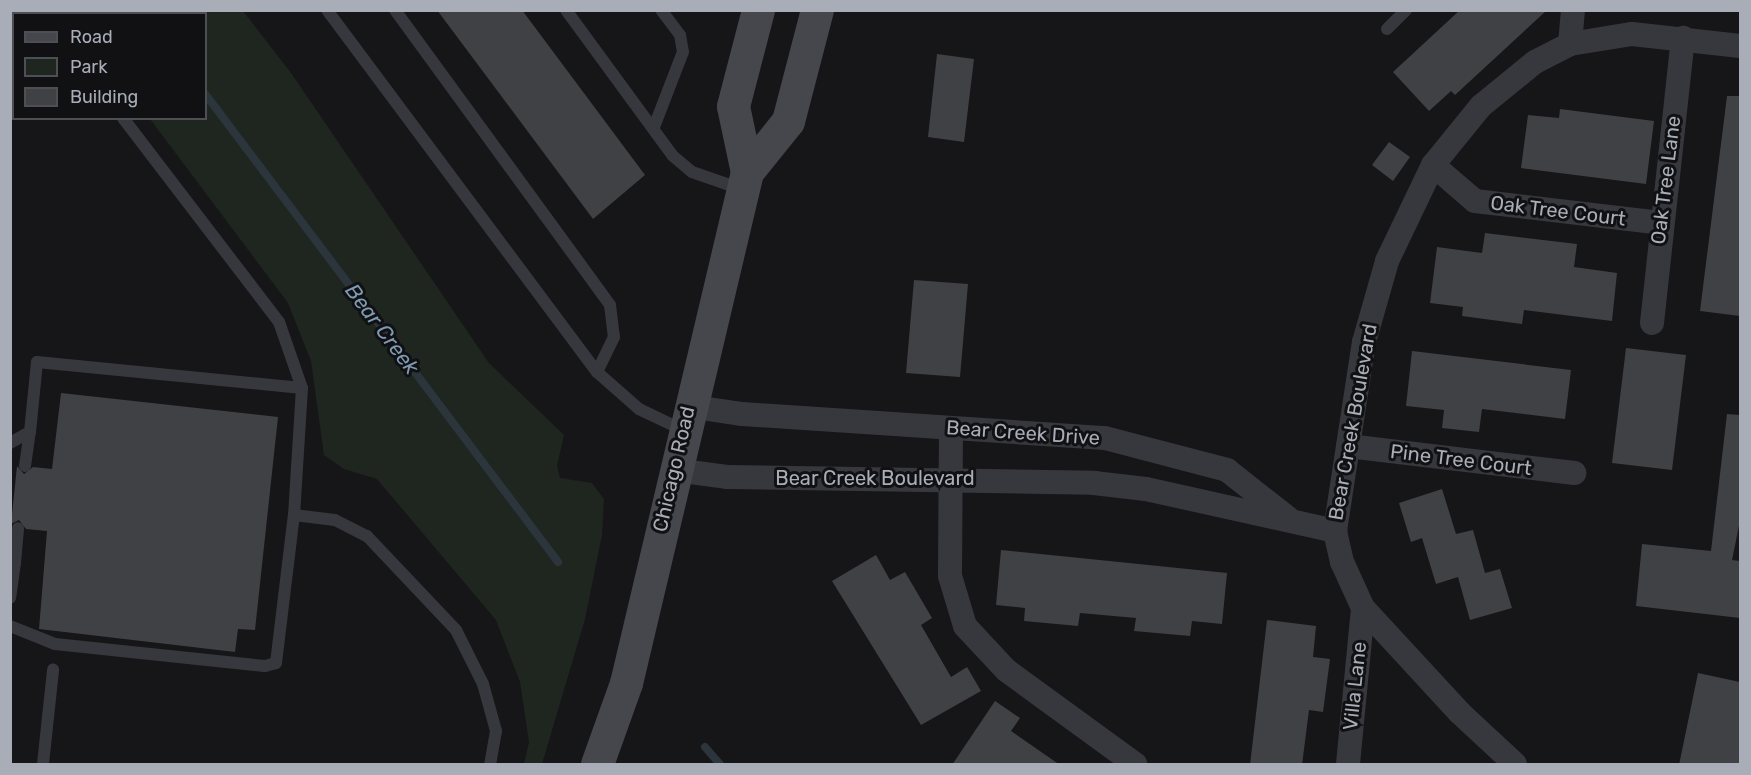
<!DOCTYPE html>
<style>
body{margin:0}
#map{position:relative;width:1751px;height:775px;overflow:hidden;background:#161618;font-family:Rubik,sans-serif}
div>[style]{position:absolute}
[style*='--x']{left:calc(var(--x)*1px);top:calc(var(--y)*1px);width:calc(var(--w)*1px);rotate:calc(var(--a)*1deg)}
.green>*{inset:0;background:#1e261f}
.stream>*{height:8px;margin:-4px;padding:0 4px;transform-origin:4px;border-radius:4px;background:#2c353c}
.building>*{inset:0;background:#404145}
.service>*{height:12px;margin:-6px;padding:0 6px;transform-origin:6px;border-radius:6px;background:#37383d}
.minor>*{height:24px;margin:-12px;padding:0 12px;transform-origin:12px;border-radius:12px;background:#37383d}
.secondary>*{height:33px;margin:-16.5px;padding:0 16.5px;transform-origin:16.5px;border-radius:16.5px;background:#45474d}
span{translate:-50% -50%;white-space:nowrap;text-align:center;line-height:1.15;-webkit-text-stroke:6px #111113;paint-order:stroke}
.street-label{font-size:20px;color:#a8adb8}
.water-label{font-size:21px;color:#7f9bb3;font-style:italic}
.frame{position:absolute;inset:0;border:12px solid #a8adb8;pointer-events:none}
.legend{position:absolute;left:12px;top:12px;width:195px;height:108px;box-sizing:border-box;background:#111113;border:2px solid #4d4f55;margin:0;padding:8px 10px;list-style:none;font-size:18px;color:#a8adb8}
.legend li{display:flex;align-items:center;gap:12px;height:30px}
.legend b{width:30px;border:2px solid #4d4f55}
</style>
<div id="map">
<div class="green">
<div style="clip-path:polygon(69px 11px,243px 11px,291px 73px,489px 363px,564px 435px,557px 466px,560px 478px,592px 483px,604px 499px,602px 535px,585px 619px,542px 764px,524px 764px,529px 742px,520px 682px,496px 620px,377px 479px,344px 469px,324px 455px,311px 361px,288px 303px,150px 119px,206px 118px,206px 14px)"></div>
</div>
<div class="stream">
<div style="--x:142;--y:10;--w:4;--a:63"></div>
<div style="--x:206;--y:95;--w:585;--a:52.99"></div>
<div style="--x:705;--y:747;--w:23;--a:49"></div>
</div>
<div class="building">
<div style="clip-path:polygon(437px 10px,522px 10px,645px 175px,593px 219px)"></div>
<div style="clip-path:polygon(1460px 10px,1547px 10px,1455px 95px,1451px 91px,1429px 111px,1393px 72px)"></div>
<div style="clip-path:polygon(937px 54px,974px 59px,964px 142px,928px 137px)"></div>
<div style="clip-path:polygon(1727px 96px,1740px 96px,1740px 316px,1700px 311px)"></div>
<div style="clip-path:polygon(1560px 109px,1654px 121px,1646px 184px,1521px 168px,1528px 115px,1559px 118px)"></div>
<div style="clip-path:polygon(1389px 142px,1410px 157px,1393px 181px,1372px 165px)"></div>
<div style="clip-path:polygon(1485px 233px,1577px 244px,1574px 267px,1617px 273px,1612px 321px,1524px 310px,1522px 324px,1462px 316px,1463px 307px,1430px 303px,1437px 247px,1482px 253px)"></div>
<div style="clip-path:polygon(914px 280px,968px 284px,960px 377px,906px 373px)"></div>
<div style="clip-path:polygon(1626px 348px,1686px 355px,1672px 470px,1612px 463px)"></div>
<div style="clip-path:polygon(1412px 351px,1571px 370px,1565px 419px,1482px 409px,1479px 432px,1442px 428px,1444px 410px,1406px 406px)"></div>
<div style="clip-path:polygon(61px 393px,278px 417px,255px 630px,238px 629px,235px 652px,39px 629px,47px 531px,26px 529px,19px 520px,11px 524px,17px 466px,24px 474px,33px 467px,52px 469px)"></div>
<div style="clip-path:polygon(1727px 414px,1740px 415px,1740px 521px,1732px 560px,1740px 561px,1740px 618px,1636px 606px,1642px 544px,1711px 551px)"></div>
<div style="clip-path:polygon(1442px 489px,1456px 534px,1473px 530px,1485px 573px,1500px 569px,1512px 608px,1470px 620px,1458px 577px,1436px 584px,1422px 538px,1411px 542px,1399px 503px)"></div>
<div style="clip-path:polygon(1001px 550px,1227px 573px,1222px 624px,1192px 621px,1190px 636px,1134px 631px,1136px 618px,1080px 613px,1078px 626px,1024px 621px,1025px 608px,996px 605px)"></div>
<div style="clip-path:polygon(876px 555px,890px 580px,905px 572px,932px 618px,921px 625px,951px 677px,967px 667px,981px 691px,921px 725px,832px 581px)"></div>
<div style="clip-path:polygon(1267px 620px,1316px 626px,1313px 657px,1330px 659px,1323px 712px,1309px 710px,1302px 765px,1250px 765px)"></div>
<div style="clip-path:polygon(1698px 673px,1740px 682px,1740px 765px,1679px 765px)"></div>
<div style="clip-path:polygon(995px 701px,1020px 718px,1011px 731px,1060px 765px,952px 765px)"></div>
</div>
<div class="service">
<div style="--x:327;--y:10;--w:452;--a:53.3"></div>
<div style="--x:597;--y:372;--w:56;--a:41.4"></div>
<div style="--x:639;--y:409;--w:49;--a:25.5"></div>
<div style="--x:395;--y:10;--w:365;--a:53.9"></div>
<div style="--x:610;--y:305;--w:32;--a:83"></div>
<div style="--x:614;--y:337;--w:39;--a:116"></div>
<div style="--x:566;--y:10;--w:181;--a:53.8"></div>
<div style="--x:673;--y:156;--w:25;--a:40"></div>
<div style="--x:692;--y:172;--w:52;--a:19.1"></div>
<div style="--x:1387;--y:29;--w:27;--a:-45"></div>
<div style="--x:10;--y:51;--w:4;--a:14"></div>
<div style="--x:123;--y:118;--w:257;--a:52.6"></div>
<div style="--x:279;--y:322;--w:70;--a:70.8"></div>
<div style="--x:302;--y:388;--w:127;--a:93.6"></div>
<div style="--x:294;--y:515;--w:41;--a:7"></div>
<div style="--x:335;--y:520;--w:36;--a:27"></div>
<div style="--x:367;--y:536;--w:129;--a:46.6"></div>
<div style="--x:456;--y:630;--w:60;--a:63.4"></div>
<div style="--x:483;--y:684;--w:49;--a:74.5"></div>
<div style="--x:496;--y:731;--w:34;--a:100"></div>
<div style="--x:654;--y:127;--w:80;--a:-68.9"></div>
<div style="--x:683;--y:52;--w:17;--a:-100"></div>
<div style="--x:680;--y:35;--w:31;--a:-127"></div>
<div style="--x:10;--y:443;--w:23;--a:-29"></div>
<div style="--x:30;--y:432;--w:70;--a:-84.3"></div>
<div style="--x:37;--y:362;--w:266;--a:5.6"></div>
<div style="--x:25;--y:466;--w:34;--a:-82"></div>
<div style="--x:10;--y:558;--w:7;--a:45"></div>
<div style="--x:15;--y:563;--w:35;--a:98"></div>
<div style="--x:15;--y:563;--w:35;--a:-85"></div>
<div style="--x:10;--y:626;--w:48;--a:21.8"></div>
<div style="--x:55;--y:644;--w:211;--a:6"></div>
<div style="--x:265;--y:666;--w:11;--a:-15"></div>
<div style="--x:276;--y:663;--w:149;--a:-83.1"></div>
<div style="--x:43;--y:764;--w:95;--a:-83.9"></div>
</div>
<div class="minor">
<div style="--x:1570;--y:44;--w:34;--a:-85"></div>
<div style="--x:1433;--y:165;--w:55;--a:40.6"></div>
<div style="--x:1475;--y:201;--w:187;--a:6.7"></div>
<div style="--x:1652;--y:323;--w:287;--a:-83.8"></div>
<div style="--x:688;--y:406;--w:55;--a:8.4"></div>
<div style="--x:742;--y:414;--w:364;--a:3.8"></div>
<div style="--x:1105;--y:438;--w:126;--a:14.7"></div>
<div style="--x:1227;--y:470;--w:78;--a:38.2"></div>
<div style="--x:951;--y:428;--w:148;--a:90.4"></div>
<div style="--x:950;--y:576;--w:52;--a:73.3"></div>
<div style="--x:965;--y:626;--w:60;--a:47"></div>
<div style="--x:1006;--y:670;--w:160;--a:36.1"></div>
<div style="--x:1348;--y:446;--w:228;--a:6.8"></div>
<div style="--x:675;--y:470;--w:52;--a:7.7"></div>
<div style="--x:727;--y:477;--w:367;--a:0.9"></div>
<div style="--x:1094;--y:483;--w:52;--a:6.6"></div>
<div style="--x:1146;--y:489;--w:194;--a:12.5"></div>
<div style="--x:1348;--y:764;--w:157;--a:-84.5"></div>
<div style="--x:1515;--y:764;--w:75;--a:-137.2"></div>
<div style="--x:1460;--y:713;--w:143;--a:-132.7"></div>
<div style="--x:1363;--y:608;--w:51;--a:-114.5"></div>
<div style="--x:1342;--y:562;--w:32;--a:-103"></div>
<div style="--x:1335;--y:531;--w:191;--a:-81.3"></div>
<div style="--x:1364;--y:342;--w:84;--a:-74.1"></div>
<div style="--x:1387;--y:261;--w:106;--a:-64.4"></div>
<div style="--x:1433;--y:165;--w:76;--a:-50.9"></div>
<div style="--x:1481;--y:106;--w:70;--a:-39.2"></div>
<div style="--x:1535;--y:62;--w:39;--a:-27"></div>
<div style="--x:1570;--y:44;--w:63;--a:-9.2"></div>
<div style="--x:1632;--y:34;--w:109;--a:6.3"></div>
</div>
<div class="secondary">
<div style="--x:747;--y:172;--w:67;--a:-102"></div>
<div style="--x:733;--y:106;--w:99;--a:-75.4"></div>
<div style="--x:597;--y:764;--w:86;--a:-70.3"></div>
<div style="--x:626;--y:683;--w:525;--a:-76.68"></div>
<div style="--x:747;--y:172;--w:65;--a:-51.2"></div>
<div style="--x:788;--y:121;--w:115;--a:-75.4"></div>
</div>
<div class="street-label">
<span style="left:1666px;top:180px;rotate:-83deg">Oak Tree Lane</span>
<span style="left:1558px;top:211px;rotate:7deg">Oak Tree Court</span>
<span style="left:1353px;top:422px;rotate:-80deg">Bear Creek Boulevard</span>
<span style="left:1023px;top:433px;rotate:4deg">Bear Creek Drive</span>
<span style="left:1461px;top:460px;rotate:7deg">Pine Tree Court</span>
<span style="left:674px;top:469px;rotate:-77deg">Chicago Road</span>
<span style="left:875px;top:478px">Bear Creek Boulevard</span>
<span style="left:1355px;top:686px;rotate:-84deg">Villa Lane</span>
</div>
<div class="water-label">
<span style="left:382px;top:329px;rotate:53deg">Bear Creek</span>
</div>
<div class="frame"></div>
<ul class="legend">
<li><b style="height:8px;background:#45474d"></b>Road</li>
<li><b style="height:16px;background:#1e261f"></b>Park</li>
<li><b style="height:16px;background:#404145"></b>Building</li>
</ul>
</div>
